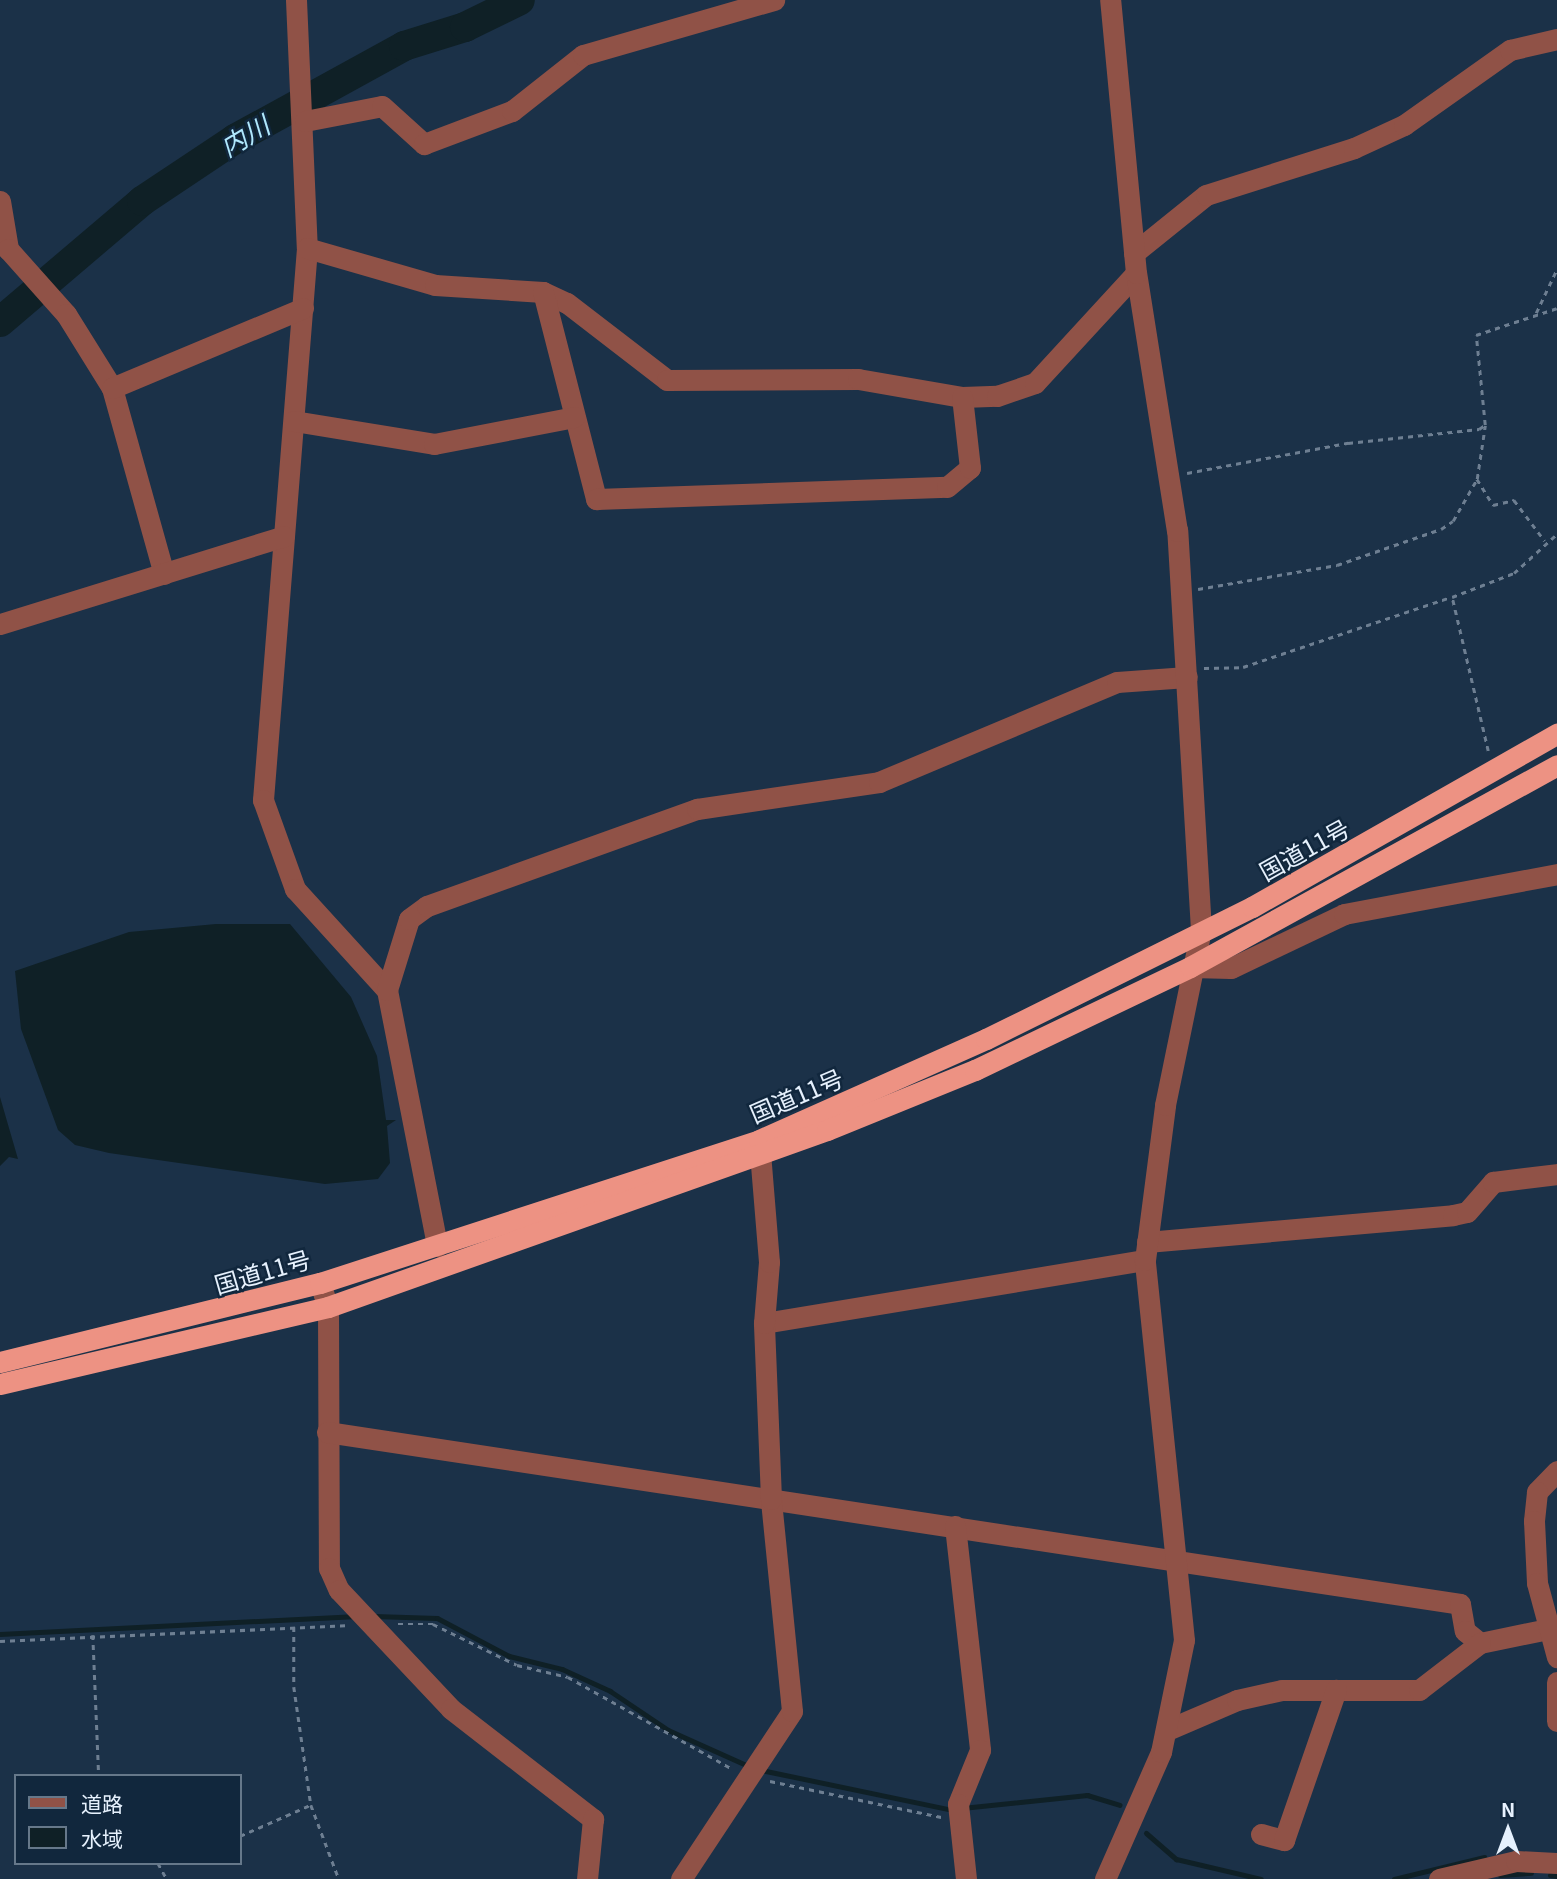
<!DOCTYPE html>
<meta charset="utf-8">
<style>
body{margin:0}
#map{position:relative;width:1557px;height:1879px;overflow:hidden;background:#1b3148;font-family:Georgia,"Noto Sans JP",serif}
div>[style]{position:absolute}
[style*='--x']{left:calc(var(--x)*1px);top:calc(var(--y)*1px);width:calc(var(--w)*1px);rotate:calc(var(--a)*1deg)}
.water>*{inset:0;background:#0f2026}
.stream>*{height:5px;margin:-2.5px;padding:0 2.5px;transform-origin:2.5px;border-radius:2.5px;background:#0f2026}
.river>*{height:30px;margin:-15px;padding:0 15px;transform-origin:15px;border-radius:15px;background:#0f2026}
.path>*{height:2.5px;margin-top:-1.25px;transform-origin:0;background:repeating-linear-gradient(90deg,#6e7f92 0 5px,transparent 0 10px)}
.minor>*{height:21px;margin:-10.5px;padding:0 10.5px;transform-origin:10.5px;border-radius:10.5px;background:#905247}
.highway>*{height:21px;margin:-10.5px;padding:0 10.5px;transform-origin:10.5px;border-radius:10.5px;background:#ed9283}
span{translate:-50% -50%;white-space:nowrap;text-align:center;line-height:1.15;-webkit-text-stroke:5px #11273d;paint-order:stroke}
.street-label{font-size:24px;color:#e6f1fd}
.water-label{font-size:26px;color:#b0e8fd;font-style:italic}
.legend{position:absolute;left:14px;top:1774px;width:228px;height:91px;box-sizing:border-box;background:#11273d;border:2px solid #66788a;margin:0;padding:9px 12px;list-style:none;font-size:21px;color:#e6f1fd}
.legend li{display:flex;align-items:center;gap:14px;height:35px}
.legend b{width:35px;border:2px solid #66788a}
.north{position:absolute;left:1473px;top:1795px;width:70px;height:70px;-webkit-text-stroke:5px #11273d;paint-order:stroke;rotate:0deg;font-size:19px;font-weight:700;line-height:28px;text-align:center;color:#e6f1fd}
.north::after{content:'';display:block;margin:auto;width:24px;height:32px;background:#e6f1fd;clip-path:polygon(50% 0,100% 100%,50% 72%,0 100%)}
</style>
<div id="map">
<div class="water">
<div style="clip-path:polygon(216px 924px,290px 924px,351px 997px,377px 1056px,386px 1120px,396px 1120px,387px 1126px,390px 1163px,378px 1179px,325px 1184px,109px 1153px,75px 1145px,58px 1130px,21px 1029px,15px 971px,129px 932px)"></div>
<div style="clip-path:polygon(0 1097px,18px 1159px,9px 1157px,0 1166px)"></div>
</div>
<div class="stream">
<div style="--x:374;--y:1616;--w:63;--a:1.8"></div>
<div style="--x:437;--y:1618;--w:81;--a:27.8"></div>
<div style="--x:509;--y:1656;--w:55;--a:13.8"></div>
<div style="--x:562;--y:1669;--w:53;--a:24.6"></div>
<div style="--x:610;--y:1691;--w:70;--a:33.9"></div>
<div style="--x:668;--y:1730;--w:88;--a:24.2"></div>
<div style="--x:0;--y:1634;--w:353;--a:-2.9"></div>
<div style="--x:761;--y:1770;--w:195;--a:11.8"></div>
<div style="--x:962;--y:1808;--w:126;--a:-5.9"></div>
<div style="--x:1087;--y:1795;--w:34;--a:17"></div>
<div style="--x:1146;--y:1833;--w:40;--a:41"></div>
<div style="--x:1176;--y:1859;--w:87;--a:13.2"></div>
<div style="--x:1500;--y:1875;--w:31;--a:-4"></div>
<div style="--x:1550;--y:1875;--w:7;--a:8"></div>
<div style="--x:1394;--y:1879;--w:93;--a:-13.7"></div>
</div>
<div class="river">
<div style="--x:0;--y:322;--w:187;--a:-40.4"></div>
<div style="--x:142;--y:201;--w:112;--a:-33.7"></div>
<div style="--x:235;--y:139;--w:193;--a:-28.8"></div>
<div style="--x:404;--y:46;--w:64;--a:-17.3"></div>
<div style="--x:465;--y:27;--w:61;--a:-26.1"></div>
</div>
<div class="path">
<div style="--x:1536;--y:313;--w:49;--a:-64.5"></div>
<div style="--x:1187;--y:473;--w:164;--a:-10.6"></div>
<div style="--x:1348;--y:443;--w:132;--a:-6.1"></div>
<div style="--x:1479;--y:429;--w:7;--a:-34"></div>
<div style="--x:1485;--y:425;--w:90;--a:-95.7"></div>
<div style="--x:1476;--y:335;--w:85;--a:-18.4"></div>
<div style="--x:1477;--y:479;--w:31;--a:58"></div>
<div style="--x:1493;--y:505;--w:22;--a:-13"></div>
<div style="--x:1514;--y:500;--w:51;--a:52.9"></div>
<div style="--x:1198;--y:589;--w:141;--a:-9.8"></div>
<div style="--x:1337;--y:565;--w:110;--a:-19.1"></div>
<div style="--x:1441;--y:529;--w:14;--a:-34"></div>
<div style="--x:1453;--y:521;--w:48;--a:-60.3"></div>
<div style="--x:1477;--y:479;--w:54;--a:-81.4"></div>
<div style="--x:1204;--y:668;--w:39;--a:-1"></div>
<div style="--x:1243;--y:667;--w:219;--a:-18.6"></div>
<div style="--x:1488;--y:751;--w:158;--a:-103.2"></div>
<div style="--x:1452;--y:597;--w:66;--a:-21.2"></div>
<div style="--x:1514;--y:573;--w:58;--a:-42.2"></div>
<div style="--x:398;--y:1624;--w:35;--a:0"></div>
<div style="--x:433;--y:1624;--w:93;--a:26"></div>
<div style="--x:517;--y:1665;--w:52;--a:13.2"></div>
<div style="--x:568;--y:1677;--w:187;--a:29.2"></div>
<div style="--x:294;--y:1627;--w:60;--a:90"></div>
<div style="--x:294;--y:1687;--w:119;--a:81.8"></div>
<div style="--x:311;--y:1805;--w:79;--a:69.3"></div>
<div style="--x:93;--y:1635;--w:141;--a:87.6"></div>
<div style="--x:0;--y:1641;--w:346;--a:-2.6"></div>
<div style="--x:770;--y:1781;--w:175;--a:11.9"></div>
<div style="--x:240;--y:1836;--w:77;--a:-23.9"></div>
<div style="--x:158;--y:1863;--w:18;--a:61"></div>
</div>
<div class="minor">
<div style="--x:296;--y:0;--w:248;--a:87.5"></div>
<div style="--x:307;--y:248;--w:554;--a:94.56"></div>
<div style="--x:263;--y:800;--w:95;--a:70.2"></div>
<div style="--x:295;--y:889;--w:137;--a:47.7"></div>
<div style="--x:387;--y:990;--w:261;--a:78.9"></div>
<div style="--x:305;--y:121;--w:78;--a:-11"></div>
<div style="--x:382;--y:106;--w:57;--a:42.1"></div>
<div style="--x:424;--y:144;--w:94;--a:-20.6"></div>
<div style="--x:512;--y:111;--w:90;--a:-38.3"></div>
<div style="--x:583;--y:55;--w:199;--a:-16.1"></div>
<div style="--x:0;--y:201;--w:49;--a:80.5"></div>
<div style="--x:8;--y:249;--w:87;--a:48.3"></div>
<div style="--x:66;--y:314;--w:87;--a:58.1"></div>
<div style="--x:112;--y:388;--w:193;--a:74.4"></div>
<div style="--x:307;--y:248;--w:133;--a:16.1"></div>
<div style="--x:435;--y:285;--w:108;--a:3.7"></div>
<div style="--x:543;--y:292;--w:26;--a:25"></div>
<div style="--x:567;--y:303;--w:126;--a:37.6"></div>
<div style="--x:667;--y:380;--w:191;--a:-0.3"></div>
<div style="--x:858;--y:379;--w:106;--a:9.8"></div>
<div style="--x:962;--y:397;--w:35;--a:-2"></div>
<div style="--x:997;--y:396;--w:40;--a:-18.9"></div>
<div style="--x:1035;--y:383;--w:149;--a:-47.4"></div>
<div style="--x:1134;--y:253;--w:92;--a:-38.9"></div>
<div style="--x:1206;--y:195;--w:155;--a:-17.6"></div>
<div style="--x:1354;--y:148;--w:55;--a:-24.7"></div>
<div style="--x:1404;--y:125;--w:130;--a:-35.3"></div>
<div style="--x:1510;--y:50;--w:48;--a:-13.2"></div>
<div style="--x:543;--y:292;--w:214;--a:75.6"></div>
<div style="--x:596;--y:499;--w:351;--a:-2"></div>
<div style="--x:947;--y:487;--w:30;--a:-40"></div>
<div style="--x:970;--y:468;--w:71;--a:-96.4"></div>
<div style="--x:112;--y:388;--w:207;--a:-22.7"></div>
<div style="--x:294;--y:421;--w:142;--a:9.3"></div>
<div style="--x:434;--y:444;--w:143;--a:-10.9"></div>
<div style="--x:0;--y:624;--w:297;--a:-17.2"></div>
<div style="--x:1190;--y:967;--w:41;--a:1.4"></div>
<div style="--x:1231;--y:968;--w:125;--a:-25.5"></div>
<div style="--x:1344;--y:914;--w:217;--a:-10.6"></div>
<div style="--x:387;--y:990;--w:74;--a:-72.8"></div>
<div style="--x:409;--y:919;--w:22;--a:-36"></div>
<div style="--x:427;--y:906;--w:287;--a:-19.8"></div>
<div style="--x:697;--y:809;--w:184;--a:-8.4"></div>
<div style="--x:879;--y:782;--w:258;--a:-22.8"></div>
<div style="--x:1117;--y:682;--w:70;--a:-4.1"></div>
<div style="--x:1147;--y:1242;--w:307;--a:-5"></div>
<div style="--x:1453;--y:1215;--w:14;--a:-12"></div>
<div style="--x:1467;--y:1212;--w:40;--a:-49"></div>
<div style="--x:1493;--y:1182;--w:64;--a:-7.1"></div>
<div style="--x:320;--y:1283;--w:25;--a:72"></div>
<div style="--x:328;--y:1307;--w:261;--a:89.8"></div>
<div style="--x:329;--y:1568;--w:24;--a:66"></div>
<div style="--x:339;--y:1590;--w:163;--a:46.7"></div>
<div style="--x:451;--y:1709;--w:180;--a:37.8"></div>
<div style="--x:593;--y:1819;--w:60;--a:95.7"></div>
<div style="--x:764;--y:1323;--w:386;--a:-9.4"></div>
<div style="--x:327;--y:1432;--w:1146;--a:8.63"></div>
<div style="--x:1460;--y:1604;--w:27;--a:80"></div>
<div style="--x:1465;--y:1631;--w:19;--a:39"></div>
<div style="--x:1480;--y:1643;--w:79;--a:-11.7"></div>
<div style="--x:1557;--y:1471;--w:29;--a:134"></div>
<div style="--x:1537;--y:1492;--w:29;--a:96"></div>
<div style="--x:1534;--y:1521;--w:62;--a:87.2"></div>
<div style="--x:1537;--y:1583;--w:77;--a:74.9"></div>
<div style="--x:955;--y:1526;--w:225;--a:83.6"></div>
<div style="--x:980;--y:1750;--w:58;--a:112.2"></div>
<div style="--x:958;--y:1804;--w:75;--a:83.9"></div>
<div style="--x:1557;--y:1682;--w:39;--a:90"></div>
<div style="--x:1167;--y:1730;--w:76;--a:-23.2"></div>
<div style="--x:1237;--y:1700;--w:46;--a:-12.5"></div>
<div style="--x:1282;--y:1690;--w:137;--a:0"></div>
<div style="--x:1419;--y:1690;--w:77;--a:-37.6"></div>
<div style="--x:1261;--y:1834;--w:24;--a:15"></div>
<div style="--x:1284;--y:1840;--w:159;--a:-70.9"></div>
<div style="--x:681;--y:1879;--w:201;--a:-56.5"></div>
<div style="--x:792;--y:1711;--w:213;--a:-95.7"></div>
<div style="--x:771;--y:1499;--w:176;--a:-92.3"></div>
<div style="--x:764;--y:1323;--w:61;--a:-85.3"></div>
<div style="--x:769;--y:1262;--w:122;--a:-94.7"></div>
<div style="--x:1105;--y:1879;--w:139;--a:-66.2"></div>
<div style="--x:1161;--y:1752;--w:114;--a:-78.4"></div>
<div style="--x:1184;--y:1640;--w:382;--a:-95.9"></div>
<div style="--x:1145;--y:1260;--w:156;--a:-82.6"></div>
<div style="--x:1165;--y:1105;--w:179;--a:-78.4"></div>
<div style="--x:1201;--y:930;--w:400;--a:-93.4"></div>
<div style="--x:1177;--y:531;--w:261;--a:-99"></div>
<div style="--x:1136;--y:273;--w:274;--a:-95.4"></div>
<div style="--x:1439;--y:1879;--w:79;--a:-13.2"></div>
<div style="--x:1516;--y:1861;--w:41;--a:2.8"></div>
</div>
<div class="highway">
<div style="--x:0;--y:1362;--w:330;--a:-13.9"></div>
<div style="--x:320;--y:1283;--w:462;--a:-18"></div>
<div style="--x:759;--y:1140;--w:248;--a:-24"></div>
<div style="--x:986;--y:1039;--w:297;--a:-26.4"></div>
<div style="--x:1252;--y:907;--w:351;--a:-29.6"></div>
<div style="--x:0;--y:1384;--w:337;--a:-13.2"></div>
<div style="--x:328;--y:1307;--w:529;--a:-19.53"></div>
<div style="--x:827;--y:1130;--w:160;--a:-22.1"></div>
<div style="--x:975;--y:1070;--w:238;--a:-25.6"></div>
<div style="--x:1190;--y:967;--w:419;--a:-28.8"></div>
</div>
<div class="street-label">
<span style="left:1304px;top:849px;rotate:-29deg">国道11号</span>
<span style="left:796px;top:1095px;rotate:-23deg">国道11号</span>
<span style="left:262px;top:1271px;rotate:-16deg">国道11号</span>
</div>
<div class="water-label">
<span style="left:244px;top:135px;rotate:-31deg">内川</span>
</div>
<ul class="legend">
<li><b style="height:9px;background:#905247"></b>道路</li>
<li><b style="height:19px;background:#0f2026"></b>水域</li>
</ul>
<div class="north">N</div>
</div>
